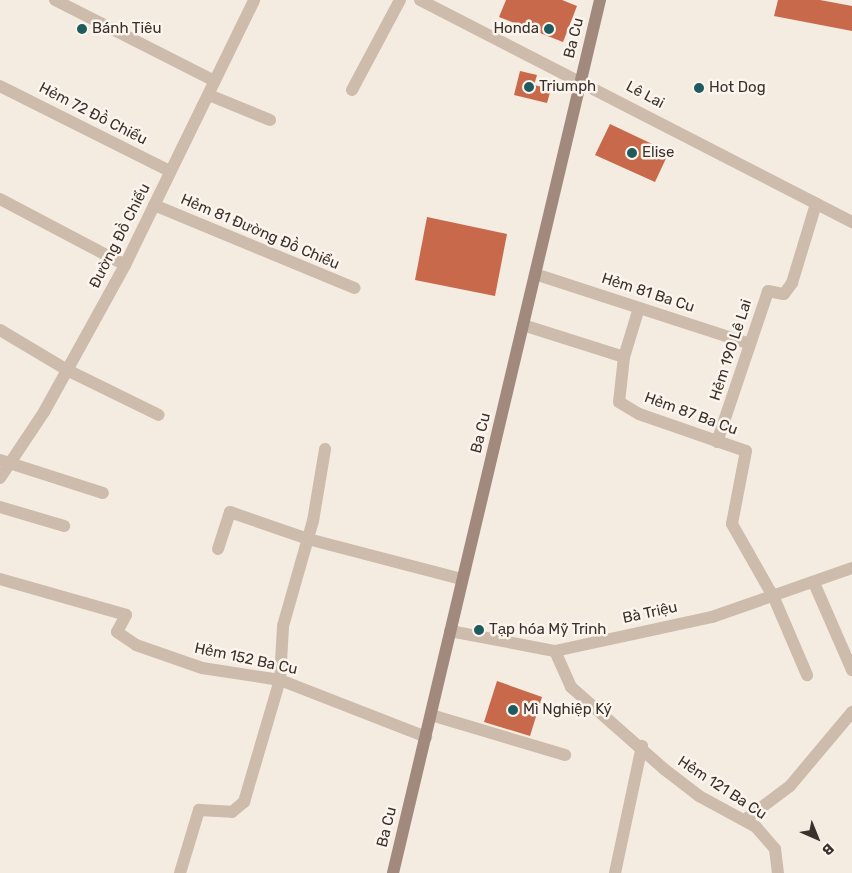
<!DOCTYPE html>
<meta charset="utf-8">
<style>
body{margin:0}
#map{position:relative;width:852px;height:873px;overflow:hidden;background:#f4ebe1;font-family:Rubik,sans-serif}
div>[style]{position:absolute}
[style*='--x']{left:calc(var(--x)*1px);top:calc(var(--y)*1px);width:calc(var(--w)*1px);rotate:calc(var(--a)*1deg)}
.building>*{inset:0;background:#c8694b}
.service>*{height:12px;margin:-6px;padding:0 6px;transform-origin:6px;border-radius:6px;background:#cdbbac}
.minor>*{height:12px;margin:-6px;padding:0 6px;transform-origin:6px;border-radius:6px;background:#cdbbac}
.tertiary>*{height:12px;margin:-6px;padding:0 6px;transform-origin:6px;border-radius:6px;background:#cdbbac}
.secondary>*{height:12px;margin:-6px;padding:0 6px;transform-origin:6px;border-radius:6px;background:#a18a7d}
.dots>*{width:14px;height:14px;translate:-50% -50%;box-sizing:border-box;border:2px solid #fbf5ee;border-radius:50%}
span{translate:-50% -50%;white-space:nowrap;text-align:center;line-height:1.15;-webkit-text-stroke:5px #fbf5ee;paint-order:stroke}
.poi-label{font-size:15px;color:#3b302b}
.left{translate:0 -50%;text-align:left}
.right{translate:-100% -50%;text-align:right}
.street-label{font-size:15px;color:#3b302b}
.north{position:absolute;left:792px;top:813px;width:50px;height:50px;-webkit-text-stroke:4px #fbf5ee;paint-order:stroke;rotate:136deg;font-size:14px;font-weight:700;line-height:20px;text-align:center;color:#3b302b}
.north::after{content:'';display:block;margin:auto;width:18px;height:22px;background:#3b302b;clip-path:polygon(50% 0,100% 100%,50% 72%,0 100%)}
</style>
<div id="map">
<div class="building">
<div style="clip-path:polygon(506px 0,562px 0,577px 6px,563px 42px,499px 17px)"></div>
<div style="clip-path:polygon(778px 0,820px 0,852px 6px,852px 31px,774px 16px)"></div>
<div style="clip-path:polygon(520px 71px,537px 75px,534px 85px,551px 89px,547px 103px,514px 95px)"></div>
<div style="clip-path:polygon(610px 124px,669px 152px,655px 182px,595px 155px)"></div>
<div style="clip-path:polygon(427px 217px,507px 234px,495px 296px,415px 280px)"></div>
<div style="clip-path:polygon(497px 681px,542px 697px,530px 736px,484px 722px)"></div>
</div>
<div class="service">
<div style="--x:55;--y:0;--w:179;--a:26.9"></div>
<div style="--x:0;--y:86;--w:190;--a:26.6"></div>
<div style="--x:352;--y:90;--w:102;--a:-61.9"></div>
<div style="--x:209;--y:95;--w:66;--a:22.3"></div>
<div style="--x:0;--y:199;--w:141;--a:27.8"></div>
<div style="--x:154;--y:205;--w:217;--a:22.5"></div>
<div style="--x:535;--y:274;--w:226;--a:18"></div>
<div style="--x:523;--y:325;--w:106;--a:17.6"></div>
<div style="--x:624;--y:357;--w:45;--a:96.3"></div>
<div style="--x:619;--y:402;--w:23;--a:31"></div>
<div style="--x:639;--y:414;--w:113;--a:19.1"></div>
<div style="--x:746;--y:451;--w:74;--a:100.9"></div>
<div style="--x:732;--y:524;--w:85;--a:60.4"></div>
<div style="--x:0;--y:330;--w:78;--a:30.8"></div>
<div style="--x:67;--y:370;--w:102;--a:26.1"></div>
<div style="--x:624;--y:357;--w:51;--a:-73"></div>
<div style="--x:717;--y:442;--w:159;--a:-71.3"></div>
<div style="--x:768;--y:291;--w:16;--a:11"></div>
<div style="--x:784;--y:294;--w:14;--a:-54"></div>
<div style="--x:792;--y:283;--w:83;--a:-73.1"></div>
<div style="--x:0;--y:460;--w:108;--a:17.8"></div>
<div style="--x:0;--y:507;--w:67;--a:16.5"></div>
<div style="--x:218;--y:549;--w:39;--a:-72"></div>
<div style="--x:230;--y:512;--w:83;--a:19.1"></div>
<div style="--x:308;--y:539;--w:159;--a:14.6"></div>
<div style="--x:814;--y:583;--w:95;--a:66.4"></div>
<div style="--x:555;--y:651;--w:39;--a:66"></div>
<div style="--x:571;--y:687;--w:124;--a:41.4"></div>
<div style="--x:664;--y:769;--w:44;--a:37.6"></div>
<div style="--x:699;--y:796;--w:65;--a:28.5"></div>
<div style="--x:756;--y:827;--w:29;--a:49"></div>
<div style="--x:775;--y:849;--w:24;--a:83"></div>
<div style="--x:431;--y:715;--w:140;--a:16.6"></div>
<div style="--x:746;--y:819;--w:55;--a:-36.9"></div>
<div style="--x:790;--y:786;--w:97;--a:-50"></div>
<div style="--x:180;--y:873;--w:66;--a:-73.2"></div>
<div style="--x:199;--y:810;--w:33;--a:3"></div>
<div style="--x:232;--y:812;--w:16;--a:-40"></div>
<div style="--x:244;--y:802;--w:127;--a:-73.6"></div>
<div style="--x:280;--y:680;--w:54;--a:-86.8"></div>
<div style="--x:283;--y:626;--w:109;--a:-74.1"></div>
<div style="--x:313;--y:521;--w:73;--a:-80.5"></div>
<div style="--x:615;--y:873;--w:130;--a:-78"></div>
</div>
<div class="minor">
<div style="--x:0;--y:478;--w:79;--a:-56.3"></div>
<div style="--x:44;--y:412;--w:168;--a:-61.1"></div>
<div style="--x:125;--y:265;--w:295;--a:-64"></div>
<div style="--x:0;--y:579;--w:131;--a:15.9"></div>
<div style="--x:126;--y:615;--w:19;--a:118"></div>
<div style="--x:117;--y:632;--w:23;--a:34"></div>
<div style="--x:136;--y:645;--w:70;--a:19.2"></div>
<div style="--x:202;--y:668;--w:79;--a:8.7"></div>
<div style="--x:280;--y:680;--w:157;--a:21.3"></div>
<div style="--x:774;--y:598;--w:84;--a:66.8"></div>
<div style="--x:450;--y:631;--w:107;--a:10.8"></div>
<div style="--x:555;--y:651;--w:161;--a:-12.2"></div>
<div style="--x:712;--y:617;--w:148;--a:-19.3"></div>
</div>
<div class="tertiary">
<div style="--x:420;--y:0;--w:486;--a:27.2"></div>
</div>
<div class="secondary">
<div style="--x:393;--y:873;--w:897;--a:-76.66"></div>
</div>
<div class="dots">
<div style="left:82px;top:29px;background:#1f5a5e"></div>
<div style="left:549px;top:29px;background:#1f5a5e"></div>
<div style="left:529px;top:87px;background:#1f5a5e"></div>
<div style="left:699px;top:88px;background:#1f5a5e"></div>
<div style="left:632px;top:153px;background:#1f5a5e"></div>
<div style="left:479px;top:630px;background:#1f5a5e"></div>
<div style="left:513px;top:710px;background:#1f5a5e"></div>
</div>
<div class="poi-label">
<span class="left" style="left:92px;top:29px">Bánh Tiêu</span>
<span class="right" style="left:539px;top:29px">Honda</span>
<span class="left" style="left:539px;top:87px">Triumph</span>
<span class="left" style="left:709px;top:88px">Hot Dog</span>
<span class="left" style="left:642px;top:153px">Elise</span>
<span class="left" style="left:489px;top:630px">Tạp hóa Mỹ Trinh</span>
<span class="left" style="left:523px;top:710px">Mì Nghiệp Ký</span>
</div>
<div class="street-label">
<span style="left:574px;top:38px;rotate:-76deg">Ba Cu</span>
<span style="left:645px;top:95px;rotate:28deg">Lê Lai</span>
<span style="left:93px;top:114px;rotate:27deg">Hẻm 72 Đồ Chiểu</span>
<span style="left:260px;top:232px;rotate:23deg">Hẻm 81 Đường Đồ Chiểu</span>
<span style="left:120px;top:236px;rotate:-63deg">Đường Đồ Chiểu</span>
<span style="left:648px;top:293px;rotate:18deg">Hẻm 81 Ba Cu</span>
<span style="left:731px;top:350px;rotate:-72deg">Hẻm 190 Lê Lai</span>
<span style="left:691px;top:414px;rotate:20deg">Hẻm 87 Ba Cu</span>
<span style="left:481px;top:433px;rotate:-76deg">Ba Cu</span>
<span style="left:650px;top:613px;rotate:-12deg">Bà Triệu</span>
<span style="left:246px;top:659px;rotate:12deg">Hẻm 152 Ba Cu</span>
<span style="left:722px;top:788px;rotate:33deg">Hẻm 121 Ba Cu</span>
<span style="left:387px;top:827px;rotate:-76deg">Ba Cu</span>
</div>
<div class="north">B</div>
</div>
